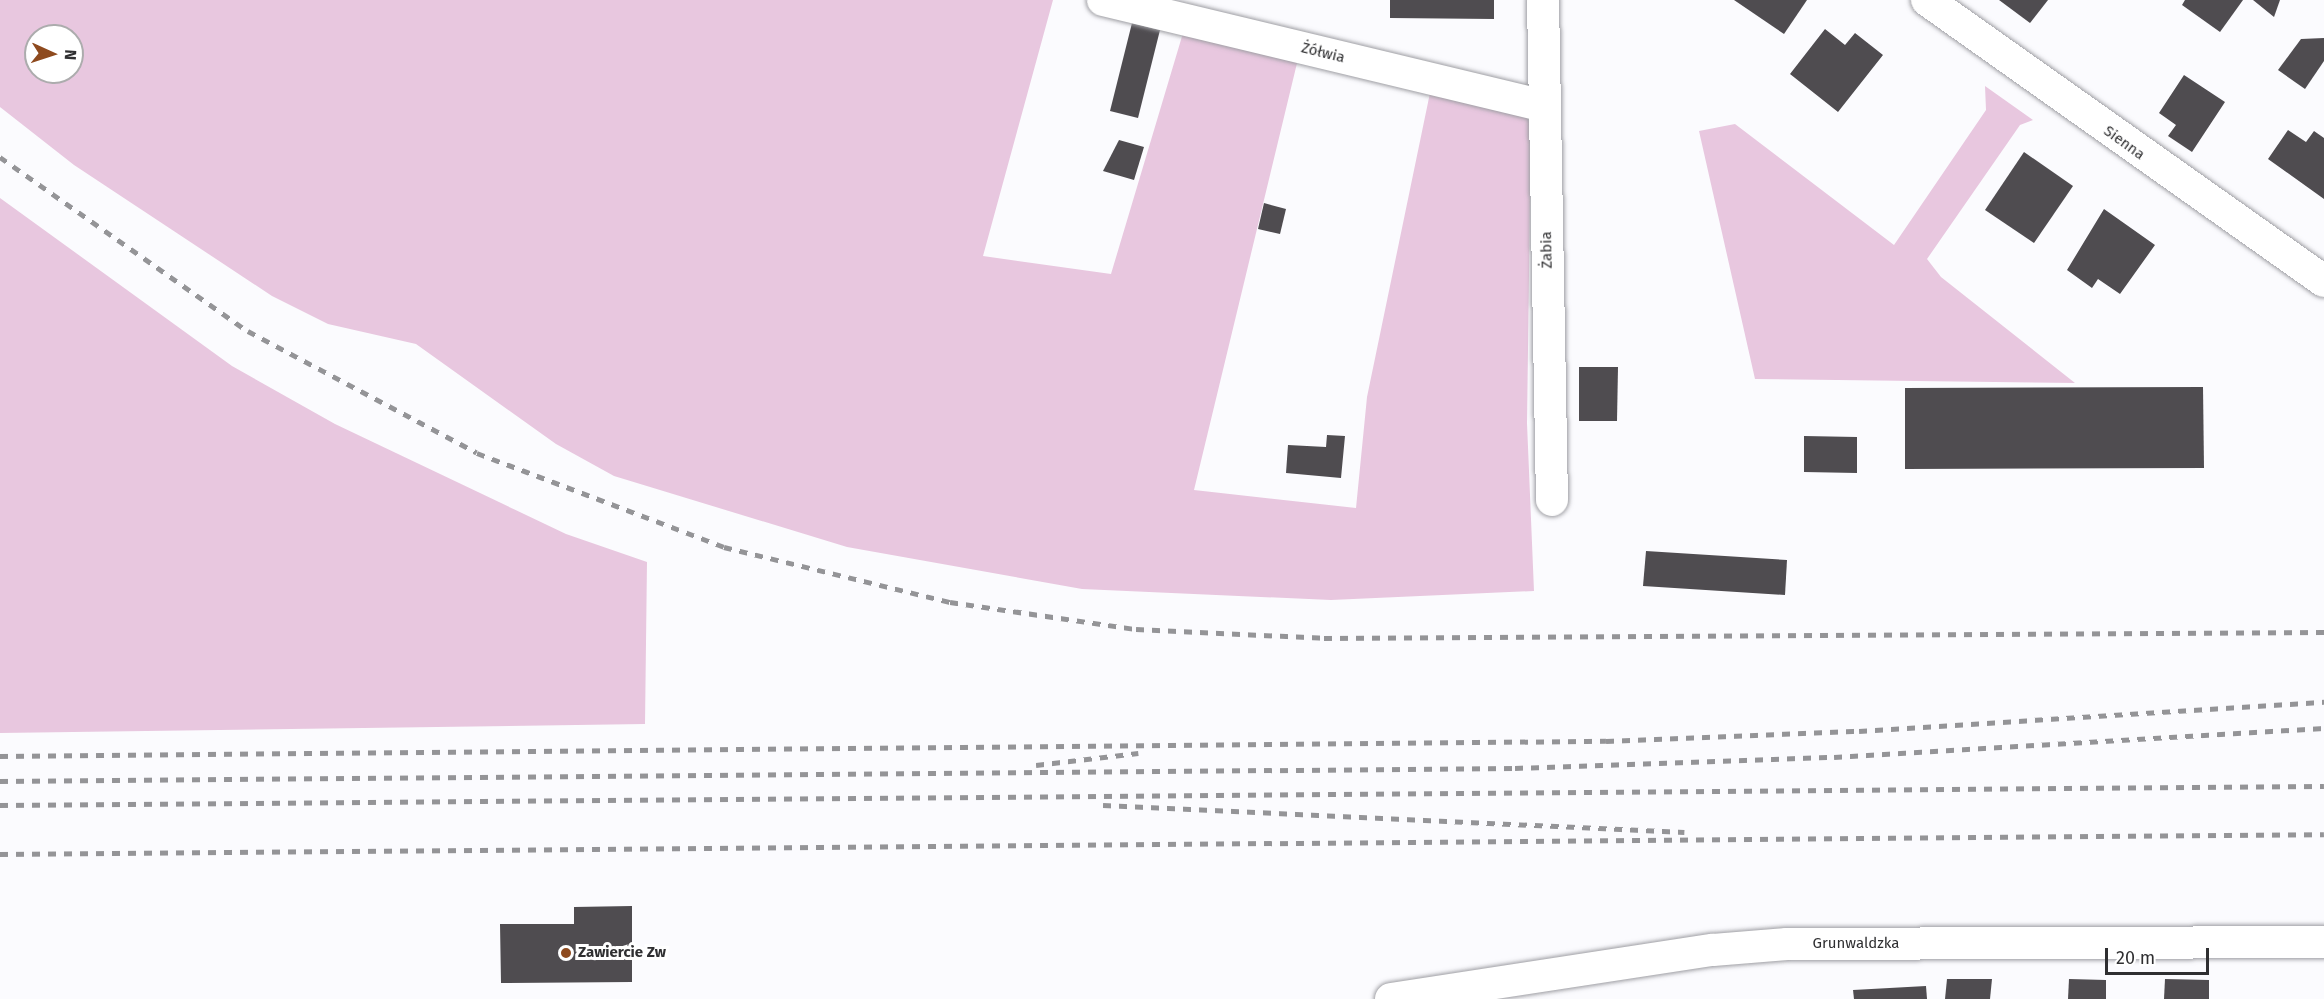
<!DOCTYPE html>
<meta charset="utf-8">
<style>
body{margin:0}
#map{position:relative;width:2324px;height:999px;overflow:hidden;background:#fbfbfe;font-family:"Fira Sans",sans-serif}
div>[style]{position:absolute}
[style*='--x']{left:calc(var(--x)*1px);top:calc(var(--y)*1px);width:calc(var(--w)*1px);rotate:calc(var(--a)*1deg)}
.green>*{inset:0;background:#e8c7df}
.building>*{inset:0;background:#4f4c50}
.roads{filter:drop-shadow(0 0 2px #9f9fa4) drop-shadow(0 0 2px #9f9fa4)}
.street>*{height:32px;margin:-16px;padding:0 16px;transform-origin:16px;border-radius:16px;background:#fff}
.rail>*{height:4.5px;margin-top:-2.25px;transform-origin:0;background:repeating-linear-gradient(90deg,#949497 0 8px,transparent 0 16px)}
.dots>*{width:16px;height:16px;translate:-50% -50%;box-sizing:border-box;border:3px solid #fff;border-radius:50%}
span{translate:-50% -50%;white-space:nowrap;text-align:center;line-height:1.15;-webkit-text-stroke:6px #fff;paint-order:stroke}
.street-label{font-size:15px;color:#2f2f31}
.poi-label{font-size:15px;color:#2f2f31;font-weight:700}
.left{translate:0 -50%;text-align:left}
.north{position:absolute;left:24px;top:24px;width:60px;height:60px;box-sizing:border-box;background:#fff;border:2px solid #acacad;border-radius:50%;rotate:93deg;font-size:16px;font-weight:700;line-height:24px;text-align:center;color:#2f2f31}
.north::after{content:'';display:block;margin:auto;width:21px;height:27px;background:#8e4a1e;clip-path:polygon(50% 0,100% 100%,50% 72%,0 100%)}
.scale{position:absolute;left:2105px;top:948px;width:104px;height:27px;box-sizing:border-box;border:3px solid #2f2f31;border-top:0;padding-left:8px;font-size:18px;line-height:21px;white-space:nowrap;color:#2f2f31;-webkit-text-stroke:4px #fff;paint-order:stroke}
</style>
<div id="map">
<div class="green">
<div style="clip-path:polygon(evenodd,0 0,1053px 0,983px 256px,1111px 274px,1183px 33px,1298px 59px,1194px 490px,1356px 508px,1367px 397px,1431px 88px,1525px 112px,1531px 127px,1527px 423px,1534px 591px,1331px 600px,1082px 589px,847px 547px,614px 476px,556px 444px,416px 344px,328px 324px,272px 296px,74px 165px,0 107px,0 0,36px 36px,72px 36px,72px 72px,36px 72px,36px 36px)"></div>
<div style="clip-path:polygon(1985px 86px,2033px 120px,2020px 125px,1927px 259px,1941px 277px,2075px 383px,1755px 379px,1699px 131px,1735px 124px,1894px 245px,1986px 110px)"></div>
<div style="clip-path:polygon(0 198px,232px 366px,335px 424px,566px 534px,647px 562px,645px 724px,0 733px)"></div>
</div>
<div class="building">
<div style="clip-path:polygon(1390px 0,1494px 0,1494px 19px,1390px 18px)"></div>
<div style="clip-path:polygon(1734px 0,1807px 0,1784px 34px)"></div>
<div style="clip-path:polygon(1999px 0,2048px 0,2030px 23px)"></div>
<div style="clip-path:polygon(2185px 0,2243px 0,2220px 32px,2182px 5px)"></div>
<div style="clip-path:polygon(2253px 0,2280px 0,2274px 17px)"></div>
<div style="clip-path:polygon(1132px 23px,1160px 30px,1138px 118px,1110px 111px)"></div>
<div style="clip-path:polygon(1825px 29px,1845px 45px,1855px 33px,1883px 55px,1838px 112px,1790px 74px)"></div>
<div style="clip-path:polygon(2324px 38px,2324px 61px,2305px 89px,2278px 70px,2301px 39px)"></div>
<div style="clip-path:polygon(2184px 75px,2225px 102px,2192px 152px,2168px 136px,2176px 125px,2159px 113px)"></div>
<div style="clip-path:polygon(2288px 130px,2306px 142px,2314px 131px,2324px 138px,2324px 199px,2268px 159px)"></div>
<div style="clip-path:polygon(1119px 140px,1144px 147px,1134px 180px,1103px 171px)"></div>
<div style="clip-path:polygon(2024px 152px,2073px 186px,2034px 243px,1985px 210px)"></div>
<div style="clip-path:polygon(1264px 203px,1286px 209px,1280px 234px,1258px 229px)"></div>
<div style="clip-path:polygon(2104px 209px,2155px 245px,2120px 294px,2098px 279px,2092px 288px,2067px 270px)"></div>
<div style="clip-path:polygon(1579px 367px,1618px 367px,1617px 421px,1579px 421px)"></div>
<div style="clip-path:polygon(2203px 387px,2204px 468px,1905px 469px,1905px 388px)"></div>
<div style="clip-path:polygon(1327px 435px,1345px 436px,1341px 478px,1286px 473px,1288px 445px,1326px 447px)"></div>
<div style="clip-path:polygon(1804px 436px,1857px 437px,1857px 473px,1804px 472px)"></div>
<div style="clip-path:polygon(1646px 551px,1787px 560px,1785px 595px,1643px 586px)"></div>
<div style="clip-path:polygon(632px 906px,632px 982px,501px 983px,500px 924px,574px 924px,574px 907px)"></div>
<div style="clip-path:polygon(1947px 979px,1992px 979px,1990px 999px,1945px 999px)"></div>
<div style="clip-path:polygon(2069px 979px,2106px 980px,2106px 999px,2068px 999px)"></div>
<div style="clip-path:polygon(2165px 979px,2209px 980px,2209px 999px,2164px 999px)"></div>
<div style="clip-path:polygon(1926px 986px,1927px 999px,1854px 999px,1853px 990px)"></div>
</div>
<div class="roads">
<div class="street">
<div style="--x:1103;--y:0;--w:454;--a:13.5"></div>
<div style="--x:1543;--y:0;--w:500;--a:88.97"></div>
<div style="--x:1927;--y:0;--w:486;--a:35.3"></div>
<div style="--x:1391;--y:999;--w:326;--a:-8.7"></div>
<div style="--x:1713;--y:950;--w:74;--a:-4.6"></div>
<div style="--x:1787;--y:944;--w:537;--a:-0.21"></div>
</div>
</div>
<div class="rail">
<div style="--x:0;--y:157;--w:303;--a:35.1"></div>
<div style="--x:248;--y:331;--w:259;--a:28"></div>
<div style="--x:477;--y:453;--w:264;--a:20.8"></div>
<div style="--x:724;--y:547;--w:233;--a:13.7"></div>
<div style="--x:950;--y:602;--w:188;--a:8.3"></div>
<div style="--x:1136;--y:629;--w:188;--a:2.7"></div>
<div style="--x:1324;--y:638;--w:1000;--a:-0.34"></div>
<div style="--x:0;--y:756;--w:1606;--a:-0.54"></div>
<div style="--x:1606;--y:741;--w:253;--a:-2.3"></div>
<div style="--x:1859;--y:731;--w:466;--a:-3.6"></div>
<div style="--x:1036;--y:765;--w:103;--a:-6.7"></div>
<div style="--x:0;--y:781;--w:1515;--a:-0.49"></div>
<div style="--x:1515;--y:768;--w:319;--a:-2"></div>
<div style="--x:1834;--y:757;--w:491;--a:-3.4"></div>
<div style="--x:0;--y:805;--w:2324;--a:-0.47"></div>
<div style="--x:1103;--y:805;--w:582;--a:2.66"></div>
<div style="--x:0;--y:854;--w:2324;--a:-0.49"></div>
</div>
<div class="dots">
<div style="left:566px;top:953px;background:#8e4a1e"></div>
</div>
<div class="street-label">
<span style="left:1323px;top:53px;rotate:14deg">Żółwia</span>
<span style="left:2124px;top:143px;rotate:36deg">Sienna</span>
<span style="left:1547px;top:250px;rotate:-91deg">Żabia</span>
<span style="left:1856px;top:944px">Grunwaldzka</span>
</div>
<div class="poi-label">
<span class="left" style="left:578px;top:953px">Zawiercie Zw</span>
</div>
<div class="north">N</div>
<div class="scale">20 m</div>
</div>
